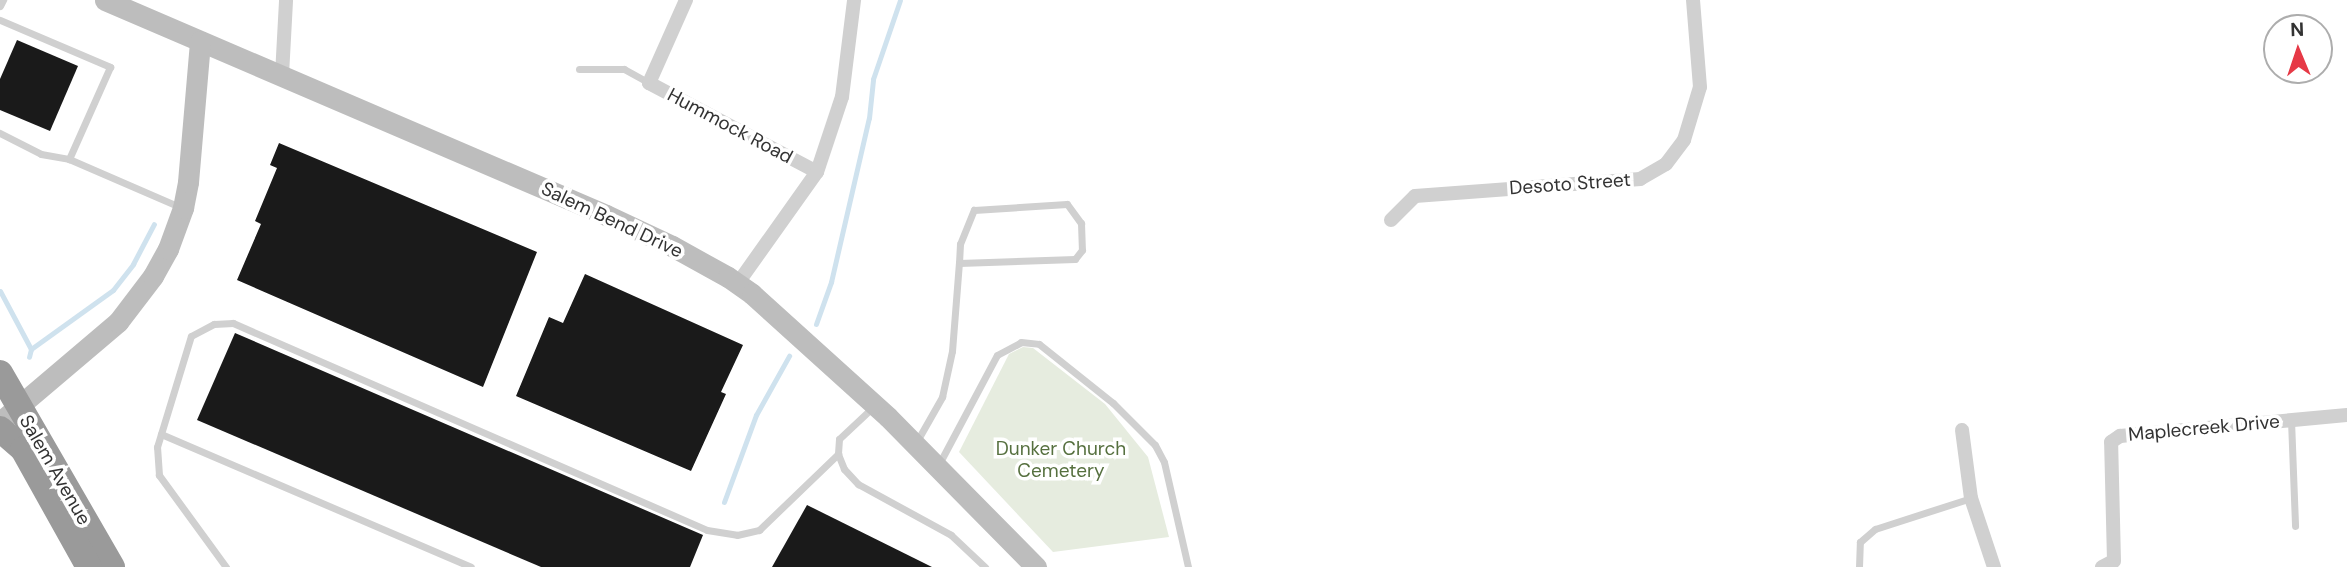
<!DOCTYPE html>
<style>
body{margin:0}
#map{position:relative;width:2347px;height:567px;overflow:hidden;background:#fff;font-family:"DM Sans",sans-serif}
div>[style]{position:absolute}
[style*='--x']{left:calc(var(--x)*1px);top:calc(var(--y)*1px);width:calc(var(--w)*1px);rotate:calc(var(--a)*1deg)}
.green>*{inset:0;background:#e6ecdf}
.stream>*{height:5px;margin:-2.5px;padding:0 2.5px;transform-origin:2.5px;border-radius:2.5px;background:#cfe2ee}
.building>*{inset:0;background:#1a1a1a}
.lane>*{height:7px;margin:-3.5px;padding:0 3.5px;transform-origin:3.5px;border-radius:3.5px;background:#d0d0d0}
.street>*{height:14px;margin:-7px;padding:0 7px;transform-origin:7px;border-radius:7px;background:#d0d0d0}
.secondary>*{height:21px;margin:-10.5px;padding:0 10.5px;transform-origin:10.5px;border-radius:10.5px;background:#bdbdbd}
.highway>*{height:26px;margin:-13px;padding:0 13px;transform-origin:13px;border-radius:13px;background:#9a9a9a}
span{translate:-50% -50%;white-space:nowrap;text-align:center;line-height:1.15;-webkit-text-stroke:7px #fff;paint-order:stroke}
.street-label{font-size:19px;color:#333}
.park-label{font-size:19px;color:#56703f}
.north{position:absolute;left:2263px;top:14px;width:70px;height:70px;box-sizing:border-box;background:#fff;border:2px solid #adadad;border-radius:50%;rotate:358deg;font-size:19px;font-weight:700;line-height:28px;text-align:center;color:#333}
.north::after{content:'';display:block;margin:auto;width:24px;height:32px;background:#e63946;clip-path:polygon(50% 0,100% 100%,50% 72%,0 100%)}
</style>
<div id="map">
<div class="green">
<div style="clip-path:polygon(1023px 347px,1033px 348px,1105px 404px,1148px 457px,1169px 537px,1053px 552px,959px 452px,1009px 354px)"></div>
</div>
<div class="stream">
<div style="--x:0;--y:291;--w:66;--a:61.9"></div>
<div style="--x:31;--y:349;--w:8;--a:104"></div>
<div style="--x:816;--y:324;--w:45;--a:-70.3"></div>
<div style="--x:831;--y:282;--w:168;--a:-77"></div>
<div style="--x:869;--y:118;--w:39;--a:-84"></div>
<div style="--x:873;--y:79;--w:83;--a:-71.1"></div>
<div style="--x:31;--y:349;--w:101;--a:-35.7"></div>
<div style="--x:113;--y:290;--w:33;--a:-52"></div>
<div style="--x:133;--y:264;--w:45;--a:-62.3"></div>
<div style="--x:724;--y:502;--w:93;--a:-69.8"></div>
<div style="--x:756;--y:415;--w:68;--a:-60.8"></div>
</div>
<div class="building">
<div style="clip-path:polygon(17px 40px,78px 66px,50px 131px,0 110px,0 79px)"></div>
<div style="clip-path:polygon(279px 143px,537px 252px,483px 387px,237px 280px,261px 224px,255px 221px,277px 168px,270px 165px)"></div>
<div style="clip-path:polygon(585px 274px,743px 345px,721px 392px,726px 394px,691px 471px,516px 396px,549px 317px,563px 323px)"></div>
<div style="clip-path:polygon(235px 333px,703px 535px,690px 567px,541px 567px,197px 420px)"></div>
<div style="clip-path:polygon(807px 505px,932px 567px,772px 567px)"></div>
</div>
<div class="lane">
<div style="--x:0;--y:6;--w:7;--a:-63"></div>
<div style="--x:0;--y:20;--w:120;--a:23.1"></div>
<div style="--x:110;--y:67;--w:101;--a:114"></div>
<div style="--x:69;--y:159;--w:123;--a:23.4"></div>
<div style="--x:579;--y:69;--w:45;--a:0"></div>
<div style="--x:624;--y:69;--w:29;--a:29"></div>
<div style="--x:0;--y:133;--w:46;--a:27.1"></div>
<div style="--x:41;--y:154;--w:28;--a:10"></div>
<div style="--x:872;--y:408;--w:45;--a:136.8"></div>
<div style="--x:839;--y:439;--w:15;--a:94"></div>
<div style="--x:838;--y:454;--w:16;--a:68"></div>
<div style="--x:844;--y:469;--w:21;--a:47"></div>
<div style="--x:858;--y:484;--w:106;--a:28.7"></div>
<div style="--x:951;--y:535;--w:47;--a:43.3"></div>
<div style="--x:2291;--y:420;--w:106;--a:87.8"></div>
<div style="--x:161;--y:434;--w:337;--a:23.2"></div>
<div style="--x:917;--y:441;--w:51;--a:-60.4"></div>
<div style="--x:942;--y:397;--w:47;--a:-77.7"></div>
<div style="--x:952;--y:351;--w:88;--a:-85.5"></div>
<div style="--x:959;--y:263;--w:19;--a:-87"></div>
<div style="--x:960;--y:244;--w:37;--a:-68"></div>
<div style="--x:974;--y:210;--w:93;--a:-3.7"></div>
<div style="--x:1067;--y:204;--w:24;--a:54"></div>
<div style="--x:1081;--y:223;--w:27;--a:88"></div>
<div style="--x:1082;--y:250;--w:11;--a:128"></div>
<div style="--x:1075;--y:259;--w:116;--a:178"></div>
<div style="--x:939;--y:464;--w:123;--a:-62"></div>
<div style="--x:997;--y:355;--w:27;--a:-28"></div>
<div style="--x:1021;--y:342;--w:18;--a:6"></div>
<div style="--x:1039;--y:344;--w:95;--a:38.6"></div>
<div style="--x:1113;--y:403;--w:59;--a:45"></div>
<div style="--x:1155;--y:445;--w:19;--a:62"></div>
<div style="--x:1164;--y:462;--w:108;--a:77.1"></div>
<div style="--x:226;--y:567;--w:114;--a:-126.1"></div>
<div style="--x:159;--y:475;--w:28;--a:-94"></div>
<div style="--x:157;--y:447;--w:116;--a:-73"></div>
<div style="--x:191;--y:336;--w:26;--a:-28"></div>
<div style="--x:214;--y:324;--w:19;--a:-3"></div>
<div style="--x:233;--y:323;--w:517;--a:23.59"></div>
<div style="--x:707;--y:530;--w:30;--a:9"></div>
<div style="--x:737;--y:535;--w:23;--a:-13"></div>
<div style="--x:759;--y:530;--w:110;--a:-43.9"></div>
<div style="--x:1859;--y:567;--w:25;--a:-88"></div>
<div style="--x:1860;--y:542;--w:20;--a:-41"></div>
<div style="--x:1875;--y:529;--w:101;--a:-17.9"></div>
</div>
<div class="street">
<div style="--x:686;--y:0;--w:91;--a:114"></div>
<div style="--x:649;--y:83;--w:190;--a:27.9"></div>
<div style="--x:282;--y:75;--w:75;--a:-86.9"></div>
<div style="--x:1391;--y:220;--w:34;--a:-45"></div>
<div style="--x:1415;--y:196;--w:226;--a:-4.3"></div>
<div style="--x:1640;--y:179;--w:30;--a:-30"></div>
<div style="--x:1666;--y:164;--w:30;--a:-53"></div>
<div style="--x:1684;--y:140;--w:55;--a:-73.2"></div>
<div style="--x:1700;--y:87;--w:87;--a:-94.6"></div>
<div style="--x:738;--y:283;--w:136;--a:-54.6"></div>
<div style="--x:817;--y:172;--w:79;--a:-71.6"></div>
<div style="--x:842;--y:97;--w:98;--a:-82.9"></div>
<div style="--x:1962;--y:430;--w:69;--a:82.5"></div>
<div style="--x:1971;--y:498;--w:73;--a:71.6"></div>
<div style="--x:2102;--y:567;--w:13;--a:-27"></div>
<div style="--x:2114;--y:561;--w:119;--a:-91.4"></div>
<div style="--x:2111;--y:442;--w:11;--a:-34"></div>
<div style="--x:2120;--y:436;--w:228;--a:-5.3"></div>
</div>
<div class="secondary">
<div style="--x:105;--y:0;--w:545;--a:23.23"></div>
<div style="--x:606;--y:215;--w:73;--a:25.2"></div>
<div style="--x:672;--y:246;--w:64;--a:29"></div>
<div style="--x:728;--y:277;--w:29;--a:35"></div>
<div style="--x:752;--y:294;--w:183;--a:42.1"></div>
<div style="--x:888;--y:417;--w:211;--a:45.4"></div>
<div style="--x:0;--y:422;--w:155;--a:-40.3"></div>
<div style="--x:118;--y:322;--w:58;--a:-52.7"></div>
<div style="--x:153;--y:276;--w:31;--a:-61"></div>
<div style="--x:168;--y:249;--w:44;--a:-69.9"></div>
<div style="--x:183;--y:208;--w:26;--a:-79"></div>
<div style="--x:188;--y:182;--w:141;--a:-85.1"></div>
</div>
<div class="highway">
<div style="--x:0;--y:373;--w:224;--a:60"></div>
<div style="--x:0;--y:429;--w:30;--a:41"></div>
<div style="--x:23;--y:449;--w:135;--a:60.8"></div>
</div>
<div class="street-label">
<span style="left:730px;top:126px;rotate:28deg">Hummock Road</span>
<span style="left:1570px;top:184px;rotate:-4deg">Desoto Street</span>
<span style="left:612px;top:220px;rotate:25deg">Salem Bend Drive</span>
<span style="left:2204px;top:428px;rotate:-5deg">Maplecreek Drive</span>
<span style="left:55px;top:470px;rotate:60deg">Salem Avenue</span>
</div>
<div class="park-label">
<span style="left:1061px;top:460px">Dunker Church<br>Cemetery</span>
</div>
<div class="north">N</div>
</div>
